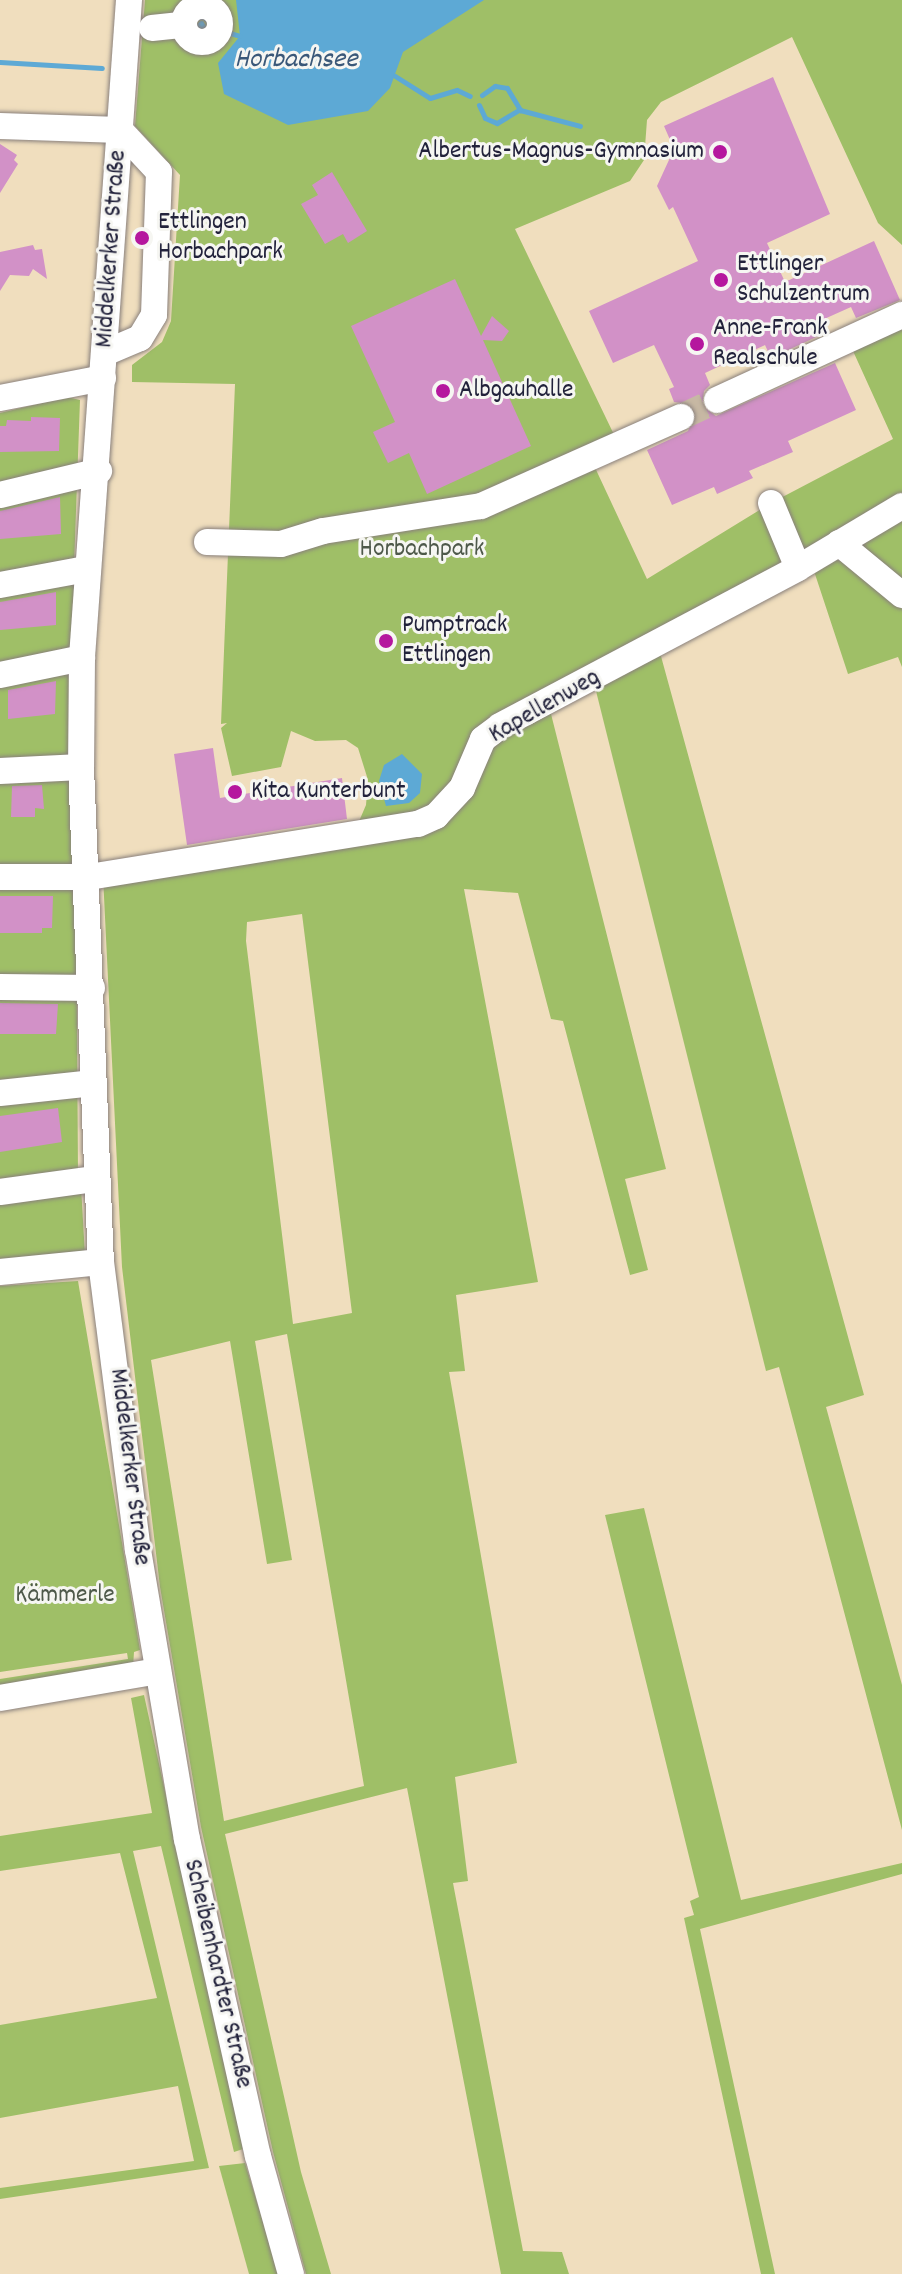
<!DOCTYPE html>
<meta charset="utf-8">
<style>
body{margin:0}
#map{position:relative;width:902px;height:2274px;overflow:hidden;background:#f0debe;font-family:Dekko,sans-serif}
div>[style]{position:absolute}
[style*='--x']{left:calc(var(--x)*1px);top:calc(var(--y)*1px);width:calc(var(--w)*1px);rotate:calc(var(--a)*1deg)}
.green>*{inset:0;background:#9fbf67}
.water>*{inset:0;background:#5da9d5}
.stream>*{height:5px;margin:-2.5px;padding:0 2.5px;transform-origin:2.5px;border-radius:2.5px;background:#5da9d5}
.stream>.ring{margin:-2.5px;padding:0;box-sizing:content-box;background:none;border:5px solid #5da9d5;border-radius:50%}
.building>*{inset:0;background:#d291c7}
.minor-tunnel>*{height:26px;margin-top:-13px;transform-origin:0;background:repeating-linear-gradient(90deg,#c7b8a4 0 26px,transparent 0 39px)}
.roads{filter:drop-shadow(0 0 2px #89807c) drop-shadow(0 0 2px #89807c)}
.minor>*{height:26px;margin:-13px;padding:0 13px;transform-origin:13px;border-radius:13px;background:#fff}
.minor>.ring{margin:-13px;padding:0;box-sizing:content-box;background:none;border:26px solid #fff;border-radius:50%}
.dots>*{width:22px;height:22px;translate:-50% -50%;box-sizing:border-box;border:4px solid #f6f6f2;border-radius:50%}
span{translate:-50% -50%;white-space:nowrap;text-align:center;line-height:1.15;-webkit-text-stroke:6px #f6f6f2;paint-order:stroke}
.poi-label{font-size:26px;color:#22223b}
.right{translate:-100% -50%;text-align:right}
.left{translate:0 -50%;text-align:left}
.street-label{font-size:26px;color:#22223b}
.park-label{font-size:26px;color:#4e594a}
.water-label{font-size:28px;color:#3a5879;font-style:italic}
</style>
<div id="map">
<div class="green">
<div style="clip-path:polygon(145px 0,902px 0,902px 245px,878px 223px,792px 37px,661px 102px,647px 120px,644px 160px,630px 181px,515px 229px,619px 445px,591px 459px,647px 579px,771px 503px,893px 439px,848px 340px,902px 315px,902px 500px,500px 726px,433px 810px,357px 826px,366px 805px,368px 780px,358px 748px,346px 740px,315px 741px,291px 731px,281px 767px,232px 776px,221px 728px,227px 723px,221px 724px,235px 384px,132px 382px,132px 365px,162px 342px,171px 321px,180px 175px,135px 126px)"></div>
<div style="clip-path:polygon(67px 397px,80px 400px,74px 567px,78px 1175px,0 1186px,0 413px)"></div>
<div style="clip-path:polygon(902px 511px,902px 590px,858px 554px,863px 533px)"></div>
<div style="clip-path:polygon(828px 558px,843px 561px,902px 604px,902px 667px,898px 657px,848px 674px,812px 565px)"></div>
<div style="clip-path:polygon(659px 649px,864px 1395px,826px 1407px,902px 1685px,902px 1830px,779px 1367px,766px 1371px,595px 687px)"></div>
<div style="clip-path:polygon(evenodd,550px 710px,666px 1169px,625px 1179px,648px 1270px,630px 1275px,563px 1021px,551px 1019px,518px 893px,464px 889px,538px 1282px,456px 1295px,465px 1371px,449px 1372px,517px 1763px,455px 1777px,468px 1881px,453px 1883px,523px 2251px,562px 2252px,569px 2274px,501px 2274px,407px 1788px,225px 1834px,301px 2172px,331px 2274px,306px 2274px,273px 2152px,201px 1827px,160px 1587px,122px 1267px,103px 876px,421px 828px,485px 742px,550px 710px,302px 914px,352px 1313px,293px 1324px,246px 941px,247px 922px,302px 914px,550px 710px,287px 1334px,364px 1786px,224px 1821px,151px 1360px,230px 1341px,267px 1564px,292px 1560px,255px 1341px,287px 1334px)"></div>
<div style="clip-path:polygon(81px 1186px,85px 1256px,0 1266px,0 1196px)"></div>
<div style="clip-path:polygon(78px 1281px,140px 1650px,134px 1652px,133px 1667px,0 1689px,0 1679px,128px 1659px,127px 1653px,0 1672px,0 1286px)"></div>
<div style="clip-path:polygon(644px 1508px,741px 1900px,902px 1863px,902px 1874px,700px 1929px,775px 2274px,761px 2274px,684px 1918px,694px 1915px,690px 1901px,699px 1897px,605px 1515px)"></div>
<div style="clip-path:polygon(144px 1695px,243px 2149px,234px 2152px,161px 1846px,133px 1851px,209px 2168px,0 2199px,0 2188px,194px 2161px,178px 2086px,0 2118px,0 2025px,157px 1998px,120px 1853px,0 1871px,0 1836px,152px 1813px,131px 1698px)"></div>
<div style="clip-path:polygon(245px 2163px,279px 2274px,249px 2274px,219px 2166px)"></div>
</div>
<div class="water">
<div style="clip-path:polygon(236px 0,484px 0,403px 52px,390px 88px,368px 111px,288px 125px,224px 94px,218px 63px,240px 36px)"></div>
<div style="clip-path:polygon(402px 754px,422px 774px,420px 793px,409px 803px,386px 806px,379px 781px,384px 765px)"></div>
</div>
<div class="stream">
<div class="ring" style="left:193px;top:17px;width:11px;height:11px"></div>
<div style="--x:201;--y:23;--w:4;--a:56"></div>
<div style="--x:203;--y:26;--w:3;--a:162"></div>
<div style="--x:200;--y:27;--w:2;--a:-117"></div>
<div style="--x:199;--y:25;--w:3;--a:-45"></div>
<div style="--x:209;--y:27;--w:32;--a:16"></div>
<div style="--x:0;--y:62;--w:102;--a:3.4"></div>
<div style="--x:395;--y:76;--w:41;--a:32.2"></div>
<div style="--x:430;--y:98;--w:28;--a:-17"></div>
<div style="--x:457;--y:90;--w:14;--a:25"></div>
<div style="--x:482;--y:95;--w:16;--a:-35"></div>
<div style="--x:495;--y:86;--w:12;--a:9"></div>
<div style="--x:507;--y:88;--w:26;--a:59"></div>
<div style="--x:520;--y:110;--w:62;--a:14.9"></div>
<div style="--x:479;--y:105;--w:14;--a:65"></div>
<div style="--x:485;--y:118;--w:13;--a:23"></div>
<div style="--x:497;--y:123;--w:26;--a:-31"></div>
</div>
<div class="building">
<div style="clip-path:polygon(773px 77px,830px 214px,767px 243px,785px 282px,874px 241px,900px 300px,856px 318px,851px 307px,822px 320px,827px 332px,771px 358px,765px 345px,705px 373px,710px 385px,704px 391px,702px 406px,716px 416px,835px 363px,856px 410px,788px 441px,793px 452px,749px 471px,753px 478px,717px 494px,714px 487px,672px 505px,647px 450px,688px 431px,696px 411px,690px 404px,674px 402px,669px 389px,674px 387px,654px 345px,613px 363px,589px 311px,698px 261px,673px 207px,669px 210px,657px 186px,674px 149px,664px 126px)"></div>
<div style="clip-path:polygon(0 144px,17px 155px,14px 160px,18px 164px,0 193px)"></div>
<div style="clip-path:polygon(332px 172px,367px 231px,348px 243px,343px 234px,325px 244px,301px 204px,318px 195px,312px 185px)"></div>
<div style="clip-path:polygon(33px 245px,35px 250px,42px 249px,47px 279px,33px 269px,29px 276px,10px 275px,0 291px,0 252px)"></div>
<div style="clip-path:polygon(455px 279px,481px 336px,492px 316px,509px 331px,502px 341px,483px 340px,531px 446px,427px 494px,409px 453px,388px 463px,373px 432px,395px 422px,351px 326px)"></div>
<div style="clip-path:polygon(31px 417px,60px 418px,59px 451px,0 452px,0 426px,6px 426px,7px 420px,31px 421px)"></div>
<div style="clip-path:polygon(60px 497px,61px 534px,0 539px,0 511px)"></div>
<div style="clip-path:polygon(56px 592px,56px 625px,0 630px,0 602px)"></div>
<div style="clip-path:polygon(56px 681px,55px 714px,8px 719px,8px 690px)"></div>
<div style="clip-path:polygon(213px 748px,220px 798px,342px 778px,347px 819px,187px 845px,174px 754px)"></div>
<div style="clip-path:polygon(42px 785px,44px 809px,35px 808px,35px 817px,11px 817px,12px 786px)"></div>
<div style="clip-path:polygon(0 896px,53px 896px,52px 928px,42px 928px,42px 933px,0 933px)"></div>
<div style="clip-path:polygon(0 1003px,58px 1004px,56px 1034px,0 1034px)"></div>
<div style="clip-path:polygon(58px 1108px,62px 1142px,0 1152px,0 1116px)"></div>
</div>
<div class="minor-tunnel">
<div style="--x:681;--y:417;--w:40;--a:-25"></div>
</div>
<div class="roads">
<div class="minor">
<div style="--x:129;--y:0;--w:660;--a:94.09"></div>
<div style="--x:82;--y:658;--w:109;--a:90.5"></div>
<div style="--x:81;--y:767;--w:495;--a:87.7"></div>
<div style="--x:101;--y:1262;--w:290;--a:82.7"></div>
<div style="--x:138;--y:1550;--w:293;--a:80.4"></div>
<div style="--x:187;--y:1839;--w:325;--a:77.4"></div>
<div style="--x:258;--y:2156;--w:123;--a:74.4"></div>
<div class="ring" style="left:184px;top:6px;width:10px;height:10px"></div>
<div style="--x:152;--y:28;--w:31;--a:-6"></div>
<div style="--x:0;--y:126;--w:120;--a:1.9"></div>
<div style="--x:120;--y:130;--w:57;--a:47.1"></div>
<div style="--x:159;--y:172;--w:143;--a:92"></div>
<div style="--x:154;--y:315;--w:27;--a:121"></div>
<div style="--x:140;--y:338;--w:39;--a:157"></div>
<div style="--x:0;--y:398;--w:105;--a:-11"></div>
<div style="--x:717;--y:400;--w:204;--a:-24.7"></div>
<div style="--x:0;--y:495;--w:102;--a:-13.6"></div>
<div style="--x:771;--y:503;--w:70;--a:67.4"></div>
<div style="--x:207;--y:542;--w:74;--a:1.5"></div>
<div style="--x:281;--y:544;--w:44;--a:-17.2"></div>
<div style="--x:323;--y:531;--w:160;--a:-9"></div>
<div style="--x:481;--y:506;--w:219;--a:-24"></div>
<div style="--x:839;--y:543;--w:82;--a:39.5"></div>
<div style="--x:0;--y:585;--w:87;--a:-10.5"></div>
<div style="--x:0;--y:675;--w:84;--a:-11.7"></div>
<div style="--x:0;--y:771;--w:81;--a:-2.8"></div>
<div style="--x:0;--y:877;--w:89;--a:0"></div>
<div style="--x:89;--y:877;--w:333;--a:-9.2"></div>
<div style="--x:418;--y:824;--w:20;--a:-24"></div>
<div style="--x:436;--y:816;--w:38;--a:-47"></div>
<div style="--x:462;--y:788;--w:53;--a:-66.8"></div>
<div style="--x:483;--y:739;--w:21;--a:-37"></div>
<div style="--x:500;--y:726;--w:337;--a:-27.9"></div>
<div style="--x:798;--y:568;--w:121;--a:-30.8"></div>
<div style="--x:0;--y:987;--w:92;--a:0.6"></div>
<div style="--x:0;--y:1093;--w:94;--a:-6.1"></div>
<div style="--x:0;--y:1192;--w:96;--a:-7.8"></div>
<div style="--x:0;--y:1272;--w:101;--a:-5.7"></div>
<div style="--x:0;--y:1698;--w:160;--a:-9.7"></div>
</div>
</div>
<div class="dots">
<div style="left:720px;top:152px;background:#b5179e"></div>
<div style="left:142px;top:238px;background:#b5179e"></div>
<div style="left:721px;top:280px;background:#b5179e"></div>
<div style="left:697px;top:344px;background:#b5179e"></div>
<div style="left:443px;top:391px;background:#b5179e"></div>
<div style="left:386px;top:641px;background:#b5179e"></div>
<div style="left:235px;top:792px;background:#b5179e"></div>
</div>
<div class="poi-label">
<span class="right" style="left:704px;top:152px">Albertus-Magnus-Gymnasium</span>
<span class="left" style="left:158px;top:238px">Ettlingen<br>Horbachpark</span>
<span class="left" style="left:737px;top:280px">Ettlinger<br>Schulzentrum</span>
<span class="left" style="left:713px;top:344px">Anne-Frank<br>Realschule</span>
<span class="left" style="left:459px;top:391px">Albgauhalle</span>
<span class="left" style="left:402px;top:641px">Pumptrack<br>Ettlingen</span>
<span class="left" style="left:251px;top:792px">Kita Kunterbunt</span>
</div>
<div class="street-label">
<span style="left:112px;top:249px;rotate:-86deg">Middelkerker Straße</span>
<span style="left:545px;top:707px;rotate:-30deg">Kapellenweg</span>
<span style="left:129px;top:1467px;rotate:83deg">Middelkerker Straße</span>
<span style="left:217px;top:1974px;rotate:77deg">Scheibenhardter Straße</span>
</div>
<div class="park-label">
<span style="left:422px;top:550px">Horbachpark</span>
<span style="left:65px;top:1596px">Kämmerle</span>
</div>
<div class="water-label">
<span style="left:296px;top:61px">Horbachsee</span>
</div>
</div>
